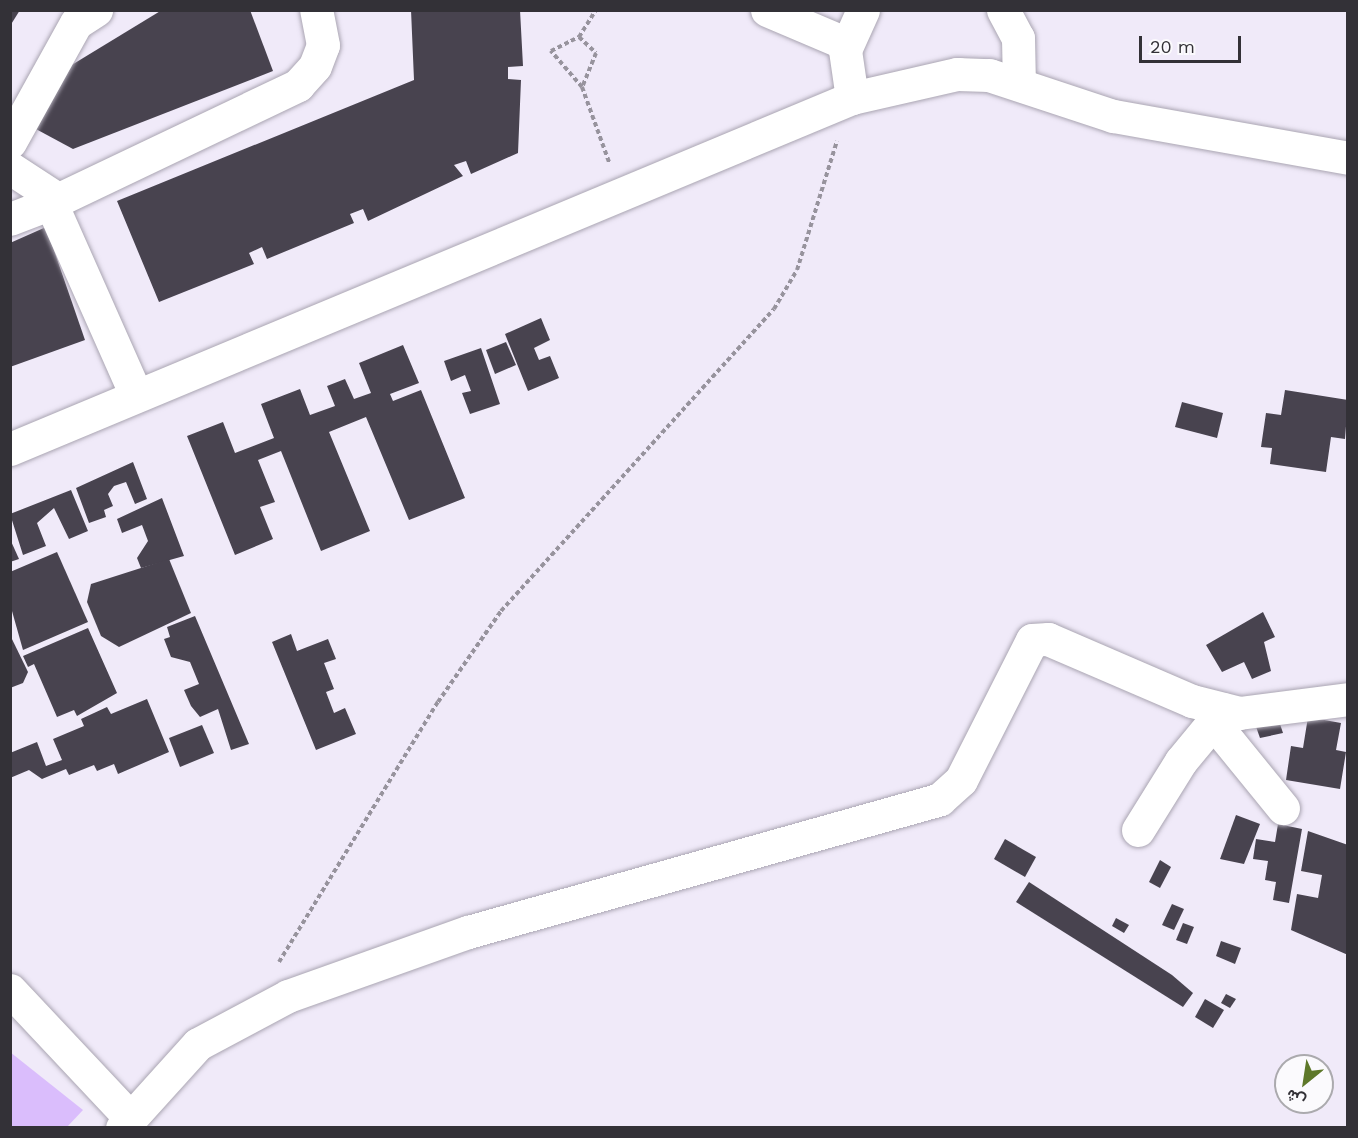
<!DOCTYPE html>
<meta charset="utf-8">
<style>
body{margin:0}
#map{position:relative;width:1358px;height:1138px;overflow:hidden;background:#f0eaf9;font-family:"Work Sans",Vazirmatn,sans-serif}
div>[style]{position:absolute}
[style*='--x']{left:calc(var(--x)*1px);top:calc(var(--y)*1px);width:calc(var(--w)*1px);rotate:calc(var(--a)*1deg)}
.green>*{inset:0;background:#dabdfc}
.building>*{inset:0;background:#48434f}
.path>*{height:4px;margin-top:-2px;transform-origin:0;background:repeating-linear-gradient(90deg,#97939d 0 4.5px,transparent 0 7.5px)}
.roads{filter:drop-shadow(0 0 2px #aaa5b2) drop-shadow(0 0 2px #aaa5b2)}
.minor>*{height:33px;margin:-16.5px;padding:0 16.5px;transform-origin:16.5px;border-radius:16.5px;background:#fff}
span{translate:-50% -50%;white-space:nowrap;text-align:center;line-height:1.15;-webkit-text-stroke:6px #fbfafd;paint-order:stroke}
.frame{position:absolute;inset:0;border:12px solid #333137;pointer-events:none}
.north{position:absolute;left:1274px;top:1054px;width:60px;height:60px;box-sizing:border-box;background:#fbfafd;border:2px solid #abaaae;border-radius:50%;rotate:210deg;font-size:16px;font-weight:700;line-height:24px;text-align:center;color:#333137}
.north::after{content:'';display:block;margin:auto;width:21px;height:27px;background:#5e782a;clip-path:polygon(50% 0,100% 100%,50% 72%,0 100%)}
.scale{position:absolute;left:1139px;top:36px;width:102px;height:27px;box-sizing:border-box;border:3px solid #333137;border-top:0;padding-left:8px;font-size:18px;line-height:21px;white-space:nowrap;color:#333137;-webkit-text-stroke:4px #fbfafd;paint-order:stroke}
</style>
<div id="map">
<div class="green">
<div style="clip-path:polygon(10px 1052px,83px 1110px,67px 1127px,11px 1127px)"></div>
</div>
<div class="building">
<div style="clip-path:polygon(10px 10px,20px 10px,10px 26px)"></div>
<div style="clip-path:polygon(162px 10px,250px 10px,273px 71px,73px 149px,34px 128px,70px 66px)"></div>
<div style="clip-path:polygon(411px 10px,520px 10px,523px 66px,508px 67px,508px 79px,521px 80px,518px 153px,471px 174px,466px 161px,454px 165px,463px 176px,368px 221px,363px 209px,350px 214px,354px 223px,267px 259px,262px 247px,249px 253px,254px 264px,159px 302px,117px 201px,414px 80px)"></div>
<div style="clip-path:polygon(46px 227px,85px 340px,10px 367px,10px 243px)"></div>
<div style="clip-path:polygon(541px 318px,550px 340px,534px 348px,539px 360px,550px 356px,559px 378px,528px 391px,505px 334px)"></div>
<div style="clip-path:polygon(506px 342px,516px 365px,495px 374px,486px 350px)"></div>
<div style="clip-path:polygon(403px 345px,419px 383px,390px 394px,393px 401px,421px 390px,465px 498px,409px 520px,366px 417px,329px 432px,370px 531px,321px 551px,281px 451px,258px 460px,275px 502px,260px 507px,273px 539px,235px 555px,187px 436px,223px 422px,235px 453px,274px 438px,261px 404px,300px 389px,310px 415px,335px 406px,327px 386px,345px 379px,354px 399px,371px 393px,359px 363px)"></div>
<div style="clip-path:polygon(481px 348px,500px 404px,470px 414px,462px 393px,471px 391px,465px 375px,451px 381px,444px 361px)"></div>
<div style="clip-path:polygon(1285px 390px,1348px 400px,1345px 439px,1331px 437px,1326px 472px,1270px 464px,1272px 448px,1261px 447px,1266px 413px,1281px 415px)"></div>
<div style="clip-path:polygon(1182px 402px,1223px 413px,1217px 438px,1175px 427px)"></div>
<div style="clip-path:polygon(133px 462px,147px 499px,135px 504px,126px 482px,114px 486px,108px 494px,113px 506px,104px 510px,106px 517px,89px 523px,76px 488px)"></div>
<div style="clip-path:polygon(71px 490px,88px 531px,69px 539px,54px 508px,37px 523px,46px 546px,23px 555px,10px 514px)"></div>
<div style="clip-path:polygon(162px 498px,184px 556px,141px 568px,137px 558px,148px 541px,142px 525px,122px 533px,117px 519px)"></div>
<div style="clip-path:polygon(10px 539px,19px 559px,10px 562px)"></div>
<div style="clip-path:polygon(57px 552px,88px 622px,23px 650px,10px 604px,10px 572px)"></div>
<div style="clip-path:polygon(169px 559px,191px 613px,119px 647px,101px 636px,87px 602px,91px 584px)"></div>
<div style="clip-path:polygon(1263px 612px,1275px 637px,1264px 642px,1271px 671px,1252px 679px,1244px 662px,1222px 672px,1206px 645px)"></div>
<div style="clip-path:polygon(195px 616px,249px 744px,231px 750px,218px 709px,200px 717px,191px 706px,184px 690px,199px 684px,190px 662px,171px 657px,164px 639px,170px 637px,167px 627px)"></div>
<div style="clip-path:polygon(88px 628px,117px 693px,77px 716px,74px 710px,57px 717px,34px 664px,28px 667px,23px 656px)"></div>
<div style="clip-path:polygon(291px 634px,297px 651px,328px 639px,336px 659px,324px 663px,334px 689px,326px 692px,334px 713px,345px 708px,356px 734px,316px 750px,272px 642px)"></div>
<div style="clip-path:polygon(10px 635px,28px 672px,23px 683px,10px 688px)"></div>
<div style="clip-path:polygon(147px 699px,169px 752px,118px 774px,114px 764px,97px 771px,94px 765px,69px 775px,66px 769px,42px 779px,29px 770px,10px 778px,10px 753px,37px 742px,46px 766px,62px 760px,53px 739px,84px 726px,81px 719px,107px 707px,111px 714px)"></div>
<div style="clip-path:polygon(1277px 715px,1283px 733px,1260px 738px,1254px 721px)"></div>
<div style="clip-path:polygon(1308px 717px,1341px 723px,1336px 750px,1346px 752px,1340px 789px,1286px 780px,1291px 746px,1303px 748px)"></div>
<div style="clip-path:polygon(202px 725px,214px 753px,180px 767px,169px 738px)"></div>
<div style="clip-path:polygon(1236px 815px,1260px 824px,1244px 864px,1220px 859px)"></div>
<div style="clip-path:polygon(1278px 824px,1302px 829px,1289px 903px,1273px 900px,1276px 882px,1265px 880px,1268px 861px,1253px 859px,1256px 839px,1275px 842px)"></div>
<div style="clip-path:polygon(1308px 831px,1348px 845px,1348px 955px,1291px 930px,1297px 894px,1318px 898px,1322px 875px,1301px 871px)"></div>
<div style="clip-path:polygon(1005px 839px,1036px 857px,1025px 877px,994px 859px)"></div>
<div style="clip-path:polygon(1160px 860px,1171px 867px,1160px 888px,1149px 882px)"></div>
<div style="clip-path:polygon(1029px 882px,1172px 975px,1193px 993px,1183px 1007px,1016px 902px)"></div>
<div style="clip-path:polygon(1172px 904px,1184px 909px,1174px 930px,1162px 925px)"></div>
<div style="clip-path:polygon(1116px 918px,1129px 925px,1124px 933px,1112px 926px)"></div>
<div style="clip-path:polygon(1183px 923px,1194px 927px,1187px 944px,1176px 940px)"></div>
<div style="clip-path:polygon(1221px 941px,1241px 948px,1235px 964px,1216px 956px)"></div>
<div style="clip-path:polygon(1226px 994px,1236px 999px,1230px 1008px,1221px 1003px)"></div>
<div style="clip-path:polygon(1205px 999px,1224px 1010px,1213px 1028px,1195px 1017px)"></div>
</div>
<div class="path">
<div style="--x:579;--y:37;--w:23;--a:43"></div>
<div style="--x:596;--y:53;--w:37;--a:112"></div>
<div style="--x:582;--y:87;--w:48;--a:-130.7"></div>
<div style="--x:551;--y:51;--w:31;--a:-27"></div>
<div style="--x:579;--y:37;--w:32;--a:-58"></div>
<div style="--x:582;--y:87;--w:80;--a:70.2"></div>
<div style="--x:279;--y:962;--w:305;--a:-58.6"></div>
<div style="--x:438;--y:702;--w:111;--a:-55.3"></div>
<div style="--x:501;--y:611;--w:407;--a:-47.9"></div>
<div style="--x:774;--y:309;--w:45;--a:-59.5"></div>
<div style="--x:797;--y:270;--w:135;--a:-72.8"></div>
</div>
<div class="roads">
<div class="minor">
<div style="--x:767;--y:10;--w:87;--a:23"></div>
<div style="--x:1003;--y:10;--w:32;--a:62"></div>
<div style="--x:1018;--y:38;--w:46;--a:88.8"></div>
<div style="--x:852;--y:98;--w:49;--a:-98.3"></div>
<div style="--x:845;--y:50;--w:44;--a:-65.8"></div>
<div style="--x:10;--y:142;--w:136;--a:-61"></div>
<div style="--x:76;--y:23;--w:24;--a:-33"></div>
<div style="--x:10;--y:168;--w:59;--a:33.1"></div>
<div style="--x:10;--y:219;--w:44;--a:-21.3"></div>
<div style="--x:136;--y:395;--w:210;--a:-113.9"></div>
<div style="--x:51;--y:203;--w:274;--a:-25.5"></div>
<div style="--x:298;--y:85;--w:25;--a:-48"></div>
<div style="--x:315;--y:66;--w:22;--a:-69"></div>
<div style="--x:323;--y:45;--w:36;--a:-101"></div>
<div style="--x:10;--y:449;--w:912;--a:-22.63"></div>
<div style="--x:852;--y:98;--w:108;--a:-12.9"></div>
<div style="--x:957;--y:74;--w:32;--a:2"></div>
<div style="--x:989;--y:75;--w:131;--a:18.3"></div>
<div style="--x:1113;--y:116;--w:239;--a:10.1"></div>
<div style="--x:1213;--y:722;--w:111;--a:50.9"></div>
<div style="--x:1138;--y:830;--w:81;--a:-58.1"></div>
<div style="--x:1181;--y:761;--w:67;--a:-50.4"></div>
<div style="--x:10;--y:990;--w:175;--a:46.8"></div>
<div style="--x:122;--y:1128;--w:113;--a:-47.9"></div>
<div style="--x:198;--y:1044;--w:102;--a:-28.1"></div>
<div style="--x:288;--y:996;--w:191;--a:-19.6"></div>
<div style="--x:468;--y:932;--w:490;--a:-15.7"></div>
<div style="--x:940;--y:799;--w:28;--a:-42"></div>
<div style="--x:961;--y:780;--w:157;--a:-63.1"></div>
<div style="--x:1032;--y:640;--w:16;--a:-4"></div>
<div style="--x:1048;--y:639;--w:157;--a:23.3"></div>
<div style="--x:1192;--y:701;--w:49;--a:14.3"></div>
<div style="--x:1239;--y:713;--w:110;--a:-7.3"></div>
</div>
</div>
<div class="frame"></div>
<div class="north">ش</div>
<div class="scale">20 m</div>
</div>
